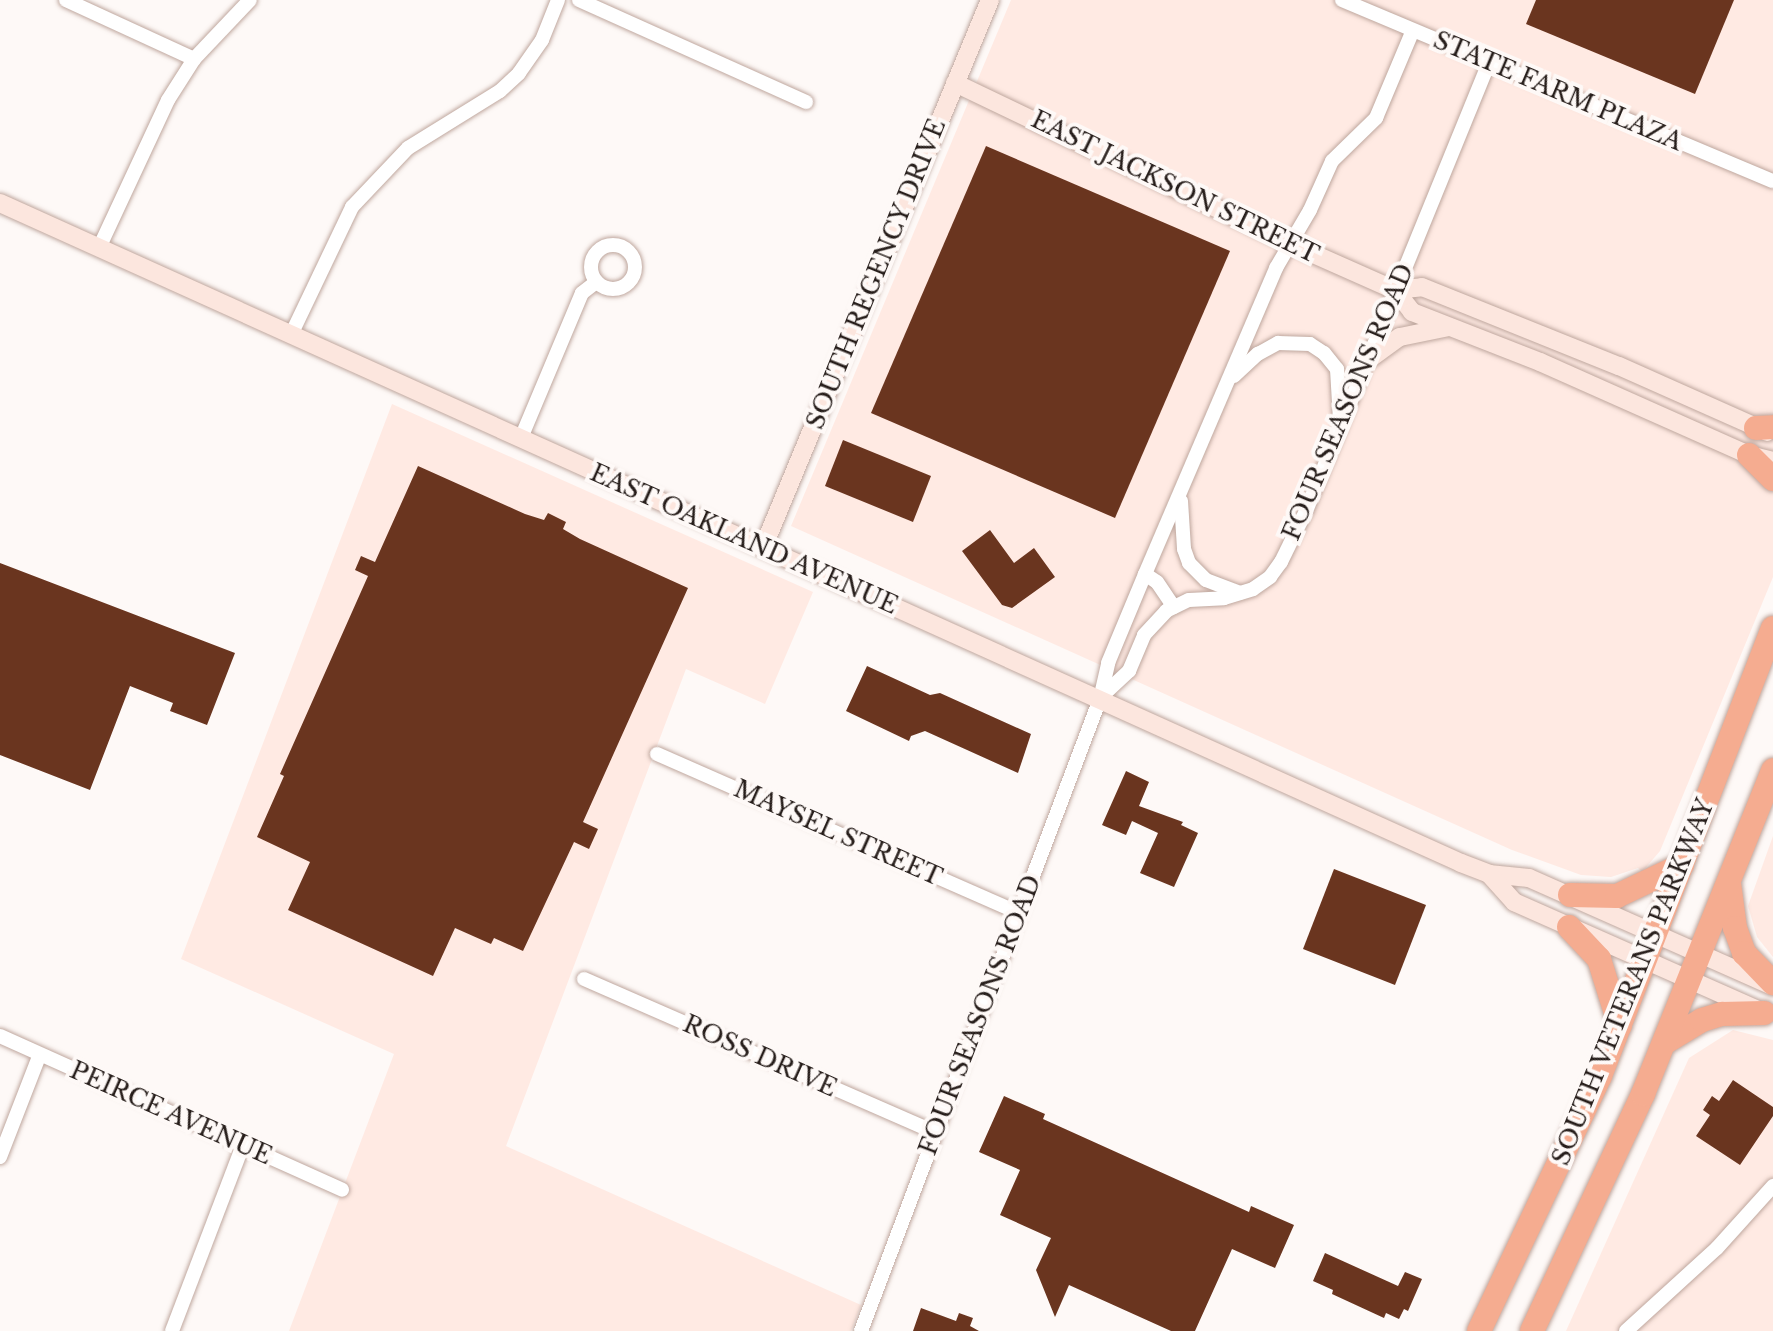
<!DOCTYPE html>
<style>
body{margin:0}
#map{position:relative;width:1773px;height:1331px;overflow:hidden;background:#fef9f7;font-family:"Libre Baskerville",serif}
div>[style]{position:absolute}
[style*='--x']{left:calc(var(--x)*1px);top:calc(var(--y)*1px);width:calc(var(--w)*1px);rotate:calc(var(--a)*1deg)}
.built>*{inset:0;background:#ffeae3}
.building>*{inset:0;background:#6a351f}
.roads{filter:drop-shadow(0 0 2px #bfa79e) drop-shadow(0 0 2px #bfa79e)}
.street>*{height:14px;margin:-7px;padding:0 7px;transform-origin:7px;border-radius:7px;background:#fff}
.street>.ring{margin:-7px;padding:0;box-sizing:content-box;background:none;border:14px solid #fff;border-radius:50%}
.secondary>*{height:18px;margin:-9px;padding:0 9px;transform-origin:9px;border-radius:9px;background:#fce6de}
.highway>*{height:24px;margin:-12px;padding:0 12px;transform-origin:12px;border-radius:12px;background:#f5ac90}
span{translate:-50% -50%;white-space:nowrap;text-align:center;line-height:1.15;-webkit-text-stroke:8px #fef9f7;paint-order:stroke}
.street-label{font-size:24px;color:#271e1b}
</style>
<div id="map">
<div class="built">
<div style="clip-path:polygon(1011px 0,1773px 0,1773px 577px,1660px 851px,1642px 872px,1638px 868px,1611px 877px,1581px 875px,1512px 850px,791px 526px)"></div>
<div style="clip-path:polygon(392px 404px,813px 592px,765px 704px,686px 669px,506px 1146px,861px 1305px,851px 1331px,289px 1331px,394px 1054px,181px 959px)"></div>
<div style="clip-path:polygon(1773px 836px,1773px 957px,1757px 937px,1748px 906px)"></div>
<div style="clip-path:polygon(1733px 1030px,1773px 1040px,1773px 1331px,1566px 1331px,1689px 1058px)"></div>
</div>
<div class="building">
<div style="clip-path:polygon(1536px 0,1734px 0,1695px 94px,1526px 24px)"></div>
<div style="clip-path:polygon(986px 146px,1230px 251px,1115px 518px,871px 413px)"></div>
<div style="clip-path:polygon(843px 440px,931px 476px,913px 522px,825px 486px)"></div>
<div style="clip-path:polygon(418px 466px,525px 514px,544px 520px,548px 513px,566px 522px,563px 529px,580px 539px,688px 588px,583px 822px,598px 829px,589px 849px,574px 842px,523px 951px,494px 938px,491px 944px,455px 928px,433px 976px,288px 910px,310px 862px,257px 837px,284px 776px,280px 774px,368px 576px,355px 570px,361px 556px,375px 562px)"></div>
<div style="clip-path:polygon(990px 530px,1014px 563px,1034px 548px,1055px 577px,1012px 608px,1002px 605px,962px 551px)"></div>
<div style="clip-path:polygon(0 563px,235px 653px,207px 725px,170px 711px,173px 703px,130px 686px,90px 790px,0 755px)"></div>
<div style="clip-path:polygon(867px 666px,930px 695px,940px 693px,1031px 734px,1018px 773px,925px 731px,911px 736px,909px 741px,846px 711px)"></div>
<div style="clip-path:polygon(1126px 771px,1149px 782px,1139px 806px,1183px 822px,1181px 825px,1198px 833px,1174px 887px,1140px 873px,1158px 833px,1132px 821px,1126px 835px,1102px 825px)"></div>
<div style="clip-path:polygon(1334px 869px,1426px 905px,1395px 985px,1303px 949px)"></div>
<div style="clip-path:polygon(1733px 1080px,1773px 1107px,1773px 1116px,1740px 1165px,1696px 1136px,1710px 1115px,1703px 1110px,1712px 1096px,1719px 1101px)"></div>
<div style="clip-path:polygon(1004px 1096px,1045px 1114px,1043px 1119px,1249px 1212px,1251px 1206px,1294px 1225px,1275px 1268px,1232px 1249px,1195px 1331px,1171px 1331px,1069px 1285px,1055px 1317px,1036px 1270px,1051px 1238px,1000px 1215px,1020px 1170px,979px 1152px)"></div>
<div style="clip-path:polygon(1325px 1253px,1398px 1286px,1405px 1272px,1422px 1279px,1408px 1311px,1404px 1309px,1399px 1319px,1386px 1313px,1384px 1318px,1332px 1294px,1333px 1290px,1313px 1281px)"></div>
<div style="clip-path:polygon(921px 1308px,956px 1321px,959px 1313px,973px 1318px,970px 1326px,979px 1331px,913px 1331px)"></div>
</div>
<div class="roads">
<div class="street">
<div style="--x:66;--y:0;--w:141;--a:24.7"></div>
<div style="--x:579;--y:0;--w:249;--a:24.2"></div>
<div style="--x:1342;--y:0;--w:467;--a:22.8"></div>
<div class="ring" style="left:591px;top:245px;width:30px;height:30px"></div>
<div style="--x:99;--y:248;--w:163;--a:-65"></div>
<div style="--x:168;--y:100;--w:49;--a:-57.6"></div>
<div style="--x:194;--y:59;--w:81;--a:-46.5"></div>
<div style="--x:291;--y:335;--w:142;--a:-64.5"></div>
<div style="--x:352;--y:207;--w:81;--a:-46.5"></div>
<div style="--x:408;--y:148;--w:108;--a:-31.8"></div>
<div style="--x:500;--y:91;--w:26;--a:-43"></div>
<div style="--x:519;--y:73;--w:40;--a:-55.1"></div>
<div style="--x:542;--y:40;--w:43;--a:-68.2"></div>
<div style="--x:1234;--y:376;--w:33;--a:-43"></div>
<div style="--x:1258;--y:354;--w:23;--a:-29"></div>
<div style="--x:1278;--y:343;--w:32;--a:2"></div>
<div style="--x:1310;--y:344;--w:17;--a:33"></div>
<div style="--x:1324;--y:353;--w:21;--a:51"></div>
<div style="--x:1337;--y:369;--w:50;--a:86.6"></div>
<div style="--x:521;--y:438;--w:157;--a:-67.2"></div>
<div style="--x:582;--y:293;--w:18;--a:-38"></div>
<div style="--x:1181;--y:501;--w:48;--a:86.4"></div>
<div style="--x:1184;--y:549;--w:15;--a:70"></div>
<div style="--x:1189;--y:563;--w:24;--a:45"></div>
<div style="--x:1206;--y:580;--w:36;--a:21"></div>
<div style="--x:1145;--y:574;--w:14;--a:34"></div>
<div style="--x:1157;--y:582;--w:30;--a:56"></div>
<div style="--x:1100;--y:698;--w:40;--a:-43"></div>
<div style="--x:1129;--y:671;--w:39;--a:-67"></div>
<div style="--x:1144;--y:635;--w:33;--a:-47"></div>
<div style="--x:1166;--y:611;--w:25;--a:-26"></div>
<div style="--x:1189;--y:600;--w:35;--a:-3"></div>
<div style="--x:1224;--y:598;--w:30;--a:-17"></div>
<div style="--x:1253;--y:589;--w:21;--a:-35"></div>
<div style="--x:1270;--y:577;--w:19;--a:-54"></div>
<div style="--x:1281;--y:562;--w:57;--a:-63.9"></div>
<div style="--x:1306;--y:511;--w:484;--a:-67.8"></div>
<div style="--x:657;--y:754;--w:395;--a:23.7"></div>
<div style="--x:584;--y:979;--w:384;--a:23.6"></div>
<div style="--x:0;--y:1036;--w:375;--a:24.2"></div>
<div style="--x:0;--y:1157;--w:110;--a:-68.8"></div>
<div style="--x:172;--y:1331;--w:199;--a:-69.1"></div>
<div style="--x:861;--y:1331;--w:676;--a:-69.29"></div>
<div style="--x:1100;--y:699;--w:37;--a:-77"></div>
<div style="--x:1108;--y:663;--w:96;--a:-67.4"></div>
<div style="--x:1145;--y:574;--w:333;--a:-66.8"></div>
<div style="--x:1276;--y:268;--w:67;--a:-59.6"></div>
<div style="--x:1310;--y:210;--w:54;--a:-65.8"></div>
<div style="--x:1332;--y:161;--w:62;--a:-44.3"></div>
<div style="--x:1376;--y:118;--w:95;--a:-67.2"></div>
<div style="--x:1626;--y:1331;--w:123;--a:-42.4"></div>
<div style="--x:1717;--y:1248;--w:84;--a:-47.9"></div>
</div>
<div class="secondary">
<div style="--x:955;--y:83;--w:373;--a:25.6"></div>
<div style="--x:1291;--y:244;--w:114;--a:23.9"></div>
<div style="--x:1395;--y:290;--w:28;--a:52"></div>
<div style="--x:1412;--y:312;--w:137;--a:21.3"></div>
<div style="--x:1540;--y:362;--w:229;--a:24"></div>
<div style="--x:1749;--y:455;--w:25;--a:14"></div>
<div style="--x:0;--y:203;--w:1603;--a:24.31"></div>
<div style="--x:1461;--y:863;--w:30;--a:21"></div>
<div style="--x:1489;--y:874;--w:40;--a:5.7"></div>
<div style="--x:1529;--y:878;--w:264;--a:23.9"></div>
<div style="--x:1395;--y:290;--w:27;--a:-6"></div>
<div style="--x:1422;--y:287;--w:212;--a:21.9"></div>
<div style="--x:1619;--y:366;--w:162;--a:24"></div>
<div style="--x:1368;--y:360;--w:39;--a:-36"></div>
<div style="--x:1400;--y:337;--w:50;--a:-11.5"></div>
<div style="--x:763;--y:548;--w:593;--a:-67.5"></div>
<div style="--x:1489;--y:874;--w:38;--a:48"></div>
<div style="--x:1514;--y:902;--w:271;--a:23.9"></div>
</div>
<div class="highway">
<div style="--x:1756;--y:428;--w:17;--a:-3"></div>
<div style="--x:1749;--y:455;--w:34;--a:45"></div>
<div style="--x:1729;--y:883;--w:45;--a:82.4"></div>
<div style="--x:1735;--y:928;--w:27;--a:70"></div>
<div style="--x:1744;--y:953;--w:42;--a:46"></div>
<div style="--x:1570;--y:895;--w:47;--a:1.2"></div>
<div style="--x:1617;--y:896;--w:72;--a:-25.5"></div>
<div style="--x:1569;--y:927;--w:44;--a:46.8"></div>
<div style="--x:1599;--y:959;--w:70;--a:72.6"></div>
<div style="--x:1664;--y:1043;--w:44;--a:-31.2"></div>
<div style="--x:1702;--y:1020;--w:21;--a:-17"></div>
<div style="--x:1722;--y:1014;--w:42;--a:-1.4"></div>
<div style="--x:1479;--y:1331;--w:282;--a:-64.6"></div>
<div style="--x:1600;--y:1076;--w:480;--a:-68.9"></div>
<div style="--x:1532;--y:1331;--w:262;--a:-64.9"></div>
<div style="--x:1643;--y:1094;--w:349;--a:-68.1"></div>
</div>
</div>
<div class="street-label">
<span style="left:1558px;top:91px;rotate:23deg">STATE FARM PLAZA</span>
<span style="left:1175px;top:187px;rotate:26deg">EAST JACKSON STREET</span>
<span style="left:876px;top:274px;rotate:-68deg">SOUTH REGENCY DRIVE</span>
<span style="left:1348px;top:402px;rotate:-67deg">FOUR SEASONS ROAD</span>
<span style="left:744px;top:539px;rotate:24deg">EAST OAKLAND AVENUE</span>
<span style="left:838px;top:833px;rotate:24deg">MAYSEL STREET</span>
<span style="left:1633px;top:982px;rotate:-68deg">SOUTH VETERANS PARKWAY</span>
<span style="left:980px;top:1015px;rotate:-69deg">FOUR SEASONS ROAD</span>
<span style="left:760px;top:1056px;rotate:24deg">ROSS DRIVE</span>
<span style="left:171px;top:1113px;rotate:24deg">PEIRCE AVENUE</span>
</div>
</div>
